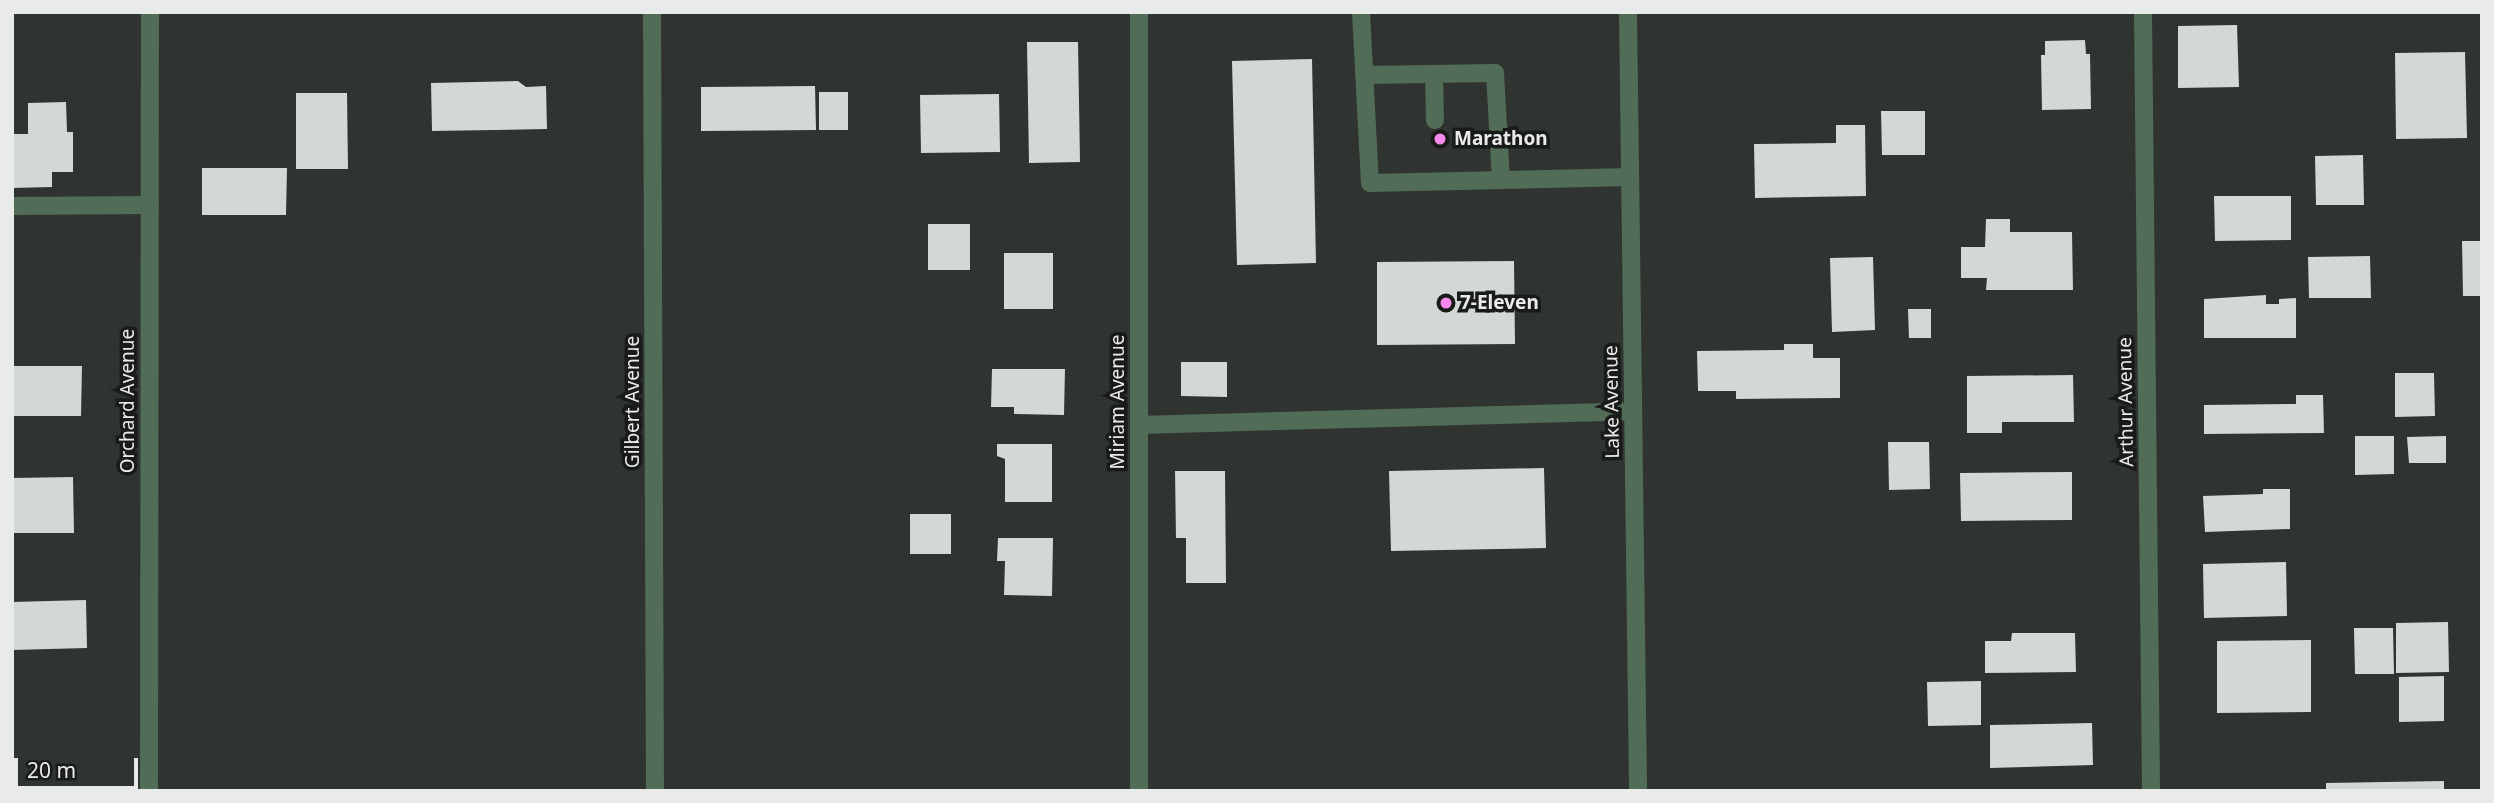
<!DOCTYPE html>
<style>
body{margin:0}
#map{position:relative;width:2494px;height:803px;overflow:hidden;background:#2f3430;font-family:"Noto Sans",sans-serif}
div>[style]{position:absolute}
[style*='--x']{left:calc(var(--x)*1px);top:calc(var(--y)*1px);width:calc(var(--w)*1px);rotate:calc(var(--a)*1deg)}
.building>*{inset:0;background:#d2d8d3}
.service>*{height:18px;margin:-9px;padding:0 9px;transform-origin:9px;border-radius:9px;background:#516c57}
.minor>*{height:18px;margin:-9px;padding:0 9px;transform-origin:9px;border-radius:9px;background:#516c57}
.tertiary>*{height:18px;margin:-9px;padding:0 9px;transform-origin:9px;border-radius:9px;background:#516c57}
.dots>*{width:19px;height:19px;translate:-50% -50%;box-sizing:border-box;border:4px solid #191b19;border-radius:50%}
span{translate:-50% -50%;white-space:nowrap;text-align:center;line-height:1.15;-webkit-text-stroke:7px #191b19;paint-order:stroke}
.poi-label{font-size:19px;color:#e8ebe9;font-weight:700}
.left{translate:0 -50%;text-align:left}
.street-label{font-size:19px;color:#e8ebe9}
.frame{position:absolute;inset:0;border:14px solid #e8ebe9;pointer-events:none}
.scale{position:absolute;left:14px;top:758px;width:124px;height:32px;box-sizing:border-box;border:4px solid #e8ebe9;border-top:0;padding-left:9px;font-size:21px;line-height:24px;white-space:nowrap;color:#e8ebe9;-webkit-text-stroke:5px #191b19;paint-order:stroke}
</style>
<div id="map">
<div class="building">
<div style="clip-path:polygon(2237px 25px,2239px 87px,2178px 88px,2178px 26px)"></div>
<div style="clip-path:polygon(2085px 40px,2086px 54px,2090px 54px,2091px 109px,2042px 110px,2041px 55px,2045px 55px,2045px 41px)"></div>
<div style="clip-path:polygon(1027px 42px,1078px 42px,1080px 162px,1029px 163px)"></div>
<div style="clip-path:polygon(2465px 52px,2467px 138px,2396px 139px,2395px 53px)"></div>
<div style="clip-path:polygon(1312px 59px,1316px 263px,1237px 265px,1232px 61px)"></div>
<div style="clip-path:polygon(518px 81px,526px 87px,546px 86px,547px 129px,432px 131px,431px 83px)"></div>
<div style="clip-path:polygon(815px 86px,816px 130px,701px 131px,701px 87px)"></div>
<div style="clip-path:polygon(819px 92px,848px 92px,848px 130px,819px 130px)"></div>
<div style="clip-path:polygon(296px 93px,347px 93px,348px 169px,296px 169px)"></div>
<div style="clip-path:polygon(999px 94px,1000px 152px,921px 153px,920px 95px)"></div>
<div style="clip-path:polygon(66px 102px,67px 132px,73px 132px,73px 172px,52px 172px,52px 187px,12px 188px,12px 134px,28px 134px,28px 103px)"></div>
<div style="clip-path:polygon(1881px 111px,1925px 111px,1925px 155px,1882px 155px)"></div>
<div style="clip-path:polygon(1836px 125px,1865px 125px,1866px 196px,1755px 198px,1754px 144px,1836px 143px)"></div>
<div style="clip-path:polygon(2363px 155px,2364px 205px,2316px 205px,2315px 156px)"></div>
<div style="clip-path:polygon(202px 168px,287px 168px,286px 215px,202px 215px)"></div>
<div style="clip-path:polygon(2214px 196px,2291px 196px,2291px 240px,2215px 241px)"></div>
<div style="clip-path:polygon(1986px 219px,2010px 219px,2010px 232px,2072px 232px,2073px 290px,1986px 290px,1987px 278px,1961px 278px,1961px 247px,1985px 247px)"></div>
<div style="clip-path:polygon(928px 224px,970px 224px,970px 270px,928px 270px)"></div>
<div style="clip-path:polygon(2462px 241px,2482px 241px,2482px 296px,2463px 296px)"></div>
<div style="clip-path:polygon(1004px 253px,1053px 253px,1053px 309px,1004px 309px)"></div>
<div style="clip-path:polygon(2370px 256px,2371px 298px,2309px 298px,2308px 257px)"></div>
<div style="clip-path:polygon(1873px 257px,1875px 330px,1832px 332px,1830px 258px)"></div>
<div style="clip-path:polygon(1514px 261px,1515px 344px,1377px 345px,1377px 262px)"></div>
<div style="clip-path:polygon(2266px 295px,2266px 304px,2279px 304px,2279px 299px,2296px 298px,2296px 338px,2204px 338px,2204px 299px)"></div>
<div style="clip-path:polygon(1908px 309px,1931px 309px,1931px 338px,1909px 338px)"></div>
<div style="clip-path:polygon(1784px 344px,1813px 344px,1813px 358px,1840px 358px,1840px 398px,1736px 399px,1736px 391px,1698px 391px,1697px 351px,1784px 350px)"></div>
<div style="clip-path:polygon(1181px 362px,1227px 362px,1227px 397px,1181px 396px)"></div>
<div style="clip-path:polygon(12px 366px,82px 366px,81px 416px,12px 416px)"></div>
<div style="clip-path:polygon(992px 369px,1065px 369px,1064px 415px,1014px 414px,1014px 407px,991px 407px)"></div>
<div style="clip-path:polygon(2395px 373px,2434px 373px,2435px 416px,2395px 417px)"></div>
<div style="clip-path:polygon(2073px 375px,2074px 422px,2002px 422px,2002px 433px,1967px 433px,1967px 376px)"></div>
<div style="clip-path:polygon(2296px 395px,2323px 395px,2324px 433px,2204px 434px,2204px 405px,2296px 404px)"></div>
<div style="clip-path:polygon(2355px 436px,2394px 436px,2394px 474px,2355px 475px)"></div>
<div style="clip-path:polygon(2446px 436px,2446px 463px,2409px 463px,2407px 437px)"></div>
<div style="clip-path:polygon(1888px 442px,1929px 442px,1930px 489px,1889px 490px)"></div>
<div style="clip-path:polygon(997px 444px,1052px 444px,1052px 502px,1005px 502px,1005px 459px,997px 456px)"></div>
<div style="clip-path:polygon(1544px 468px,1546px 548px,1391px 551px,1389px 471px)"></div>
<div style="clip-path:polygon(1175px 471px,1225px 471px,1226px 583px,1186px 583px,1186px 538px,1176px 538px)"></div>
<div style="clip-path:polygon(2072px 472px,2072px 520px,1961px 521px,1960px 473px)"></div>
<div style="clip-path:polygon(73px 477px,74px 533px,12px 533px,12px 478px)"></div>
<div style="clip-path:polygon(2263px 489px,2290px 489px,2290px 529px,2205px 532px,2203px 496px,2263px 494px)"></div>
<div style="clip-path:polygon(910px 514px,951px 514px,951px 554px,910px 554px)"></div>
<div style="clip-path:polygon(998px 538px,1053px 538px,1052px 596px,1004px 595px,1005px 561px,997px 561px)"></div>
<div style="clip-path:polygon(2286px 562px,2287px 616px,2204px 618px,2203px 564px)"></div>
<div style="clip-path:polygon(86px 600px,87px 648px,12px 650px,12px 602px)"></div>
<div style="clip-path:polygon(2448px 622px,2449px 672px,2396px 673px,2396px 623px)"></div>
<div style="clip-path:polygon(2354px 628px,2393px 628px,2394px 674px,2355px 674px)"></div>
<div style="clip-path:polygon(2012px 633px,2075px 633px,2076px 672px,1985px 673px,1985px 641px,2011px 641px)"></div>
<div style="clip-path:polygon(2311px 640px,2311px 712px,2217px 713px,2217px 641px)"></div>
<div style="clip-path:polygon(2444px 676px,2444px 721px,2399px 722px,2399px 677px)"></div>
<div style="clip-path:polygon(1981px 681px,1981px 725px,1928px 726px,1927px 682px)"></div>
<div style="clip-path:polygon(2092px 723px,2093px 765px,1990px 768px,1990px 725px)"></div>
<div style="clip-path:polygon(2444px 781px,2444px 791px,2326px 791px,2326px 783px)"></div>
</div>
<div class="service">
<div style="--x:1361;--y:12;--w:171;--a:87"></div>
<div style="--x:1370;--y:183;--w:260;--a:-1.3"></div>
<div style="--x:1434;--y:74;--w:46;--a:88.8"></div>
<div style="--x:1364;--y:75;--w:131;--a:-0.9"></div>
<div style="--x:1495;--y:73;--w:106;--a:86.8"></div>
<div style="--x:12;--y:206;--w:138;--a:-0.4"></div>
<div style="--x:1139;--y:425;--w:494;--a:-1.6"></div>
</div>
<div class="minor">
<div style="--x:652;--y:12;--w:779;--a:89.78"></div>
<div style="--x:2143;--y:12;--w:779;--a:89.41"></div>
<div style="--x:149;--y:791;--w:779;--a:-89.93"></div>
<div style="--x:1139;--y:791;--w:779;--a:-90"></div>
</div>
<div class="tertiary">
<div style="--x:1628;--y:12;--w:779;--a:89.26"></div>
</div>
<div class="dots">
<div style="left:1440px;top:139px;background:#f788ec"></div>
<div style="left:1446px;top:303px;background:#f788ec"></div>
</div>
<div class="poi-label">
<span class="left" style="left:1454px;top:139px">Marathon</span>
<span class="left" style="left:1460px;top:303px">7-Eleven</span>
</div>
<div class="street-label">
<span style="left:128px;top:401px;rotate:-90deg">Orchard Avenue</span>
<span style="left:633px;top:402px;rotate:-90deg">Gilbert Avenue</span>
<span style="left:1118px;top:402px;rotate:-90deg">Miriam Avenue</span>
<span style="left:1612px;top:402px;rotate:-91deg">Lake Avenue</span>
<span style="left:2126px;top:402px;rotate:-91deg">Arthur Avenue</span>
</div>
<div class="frame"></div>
<div class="scale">20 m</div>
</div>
